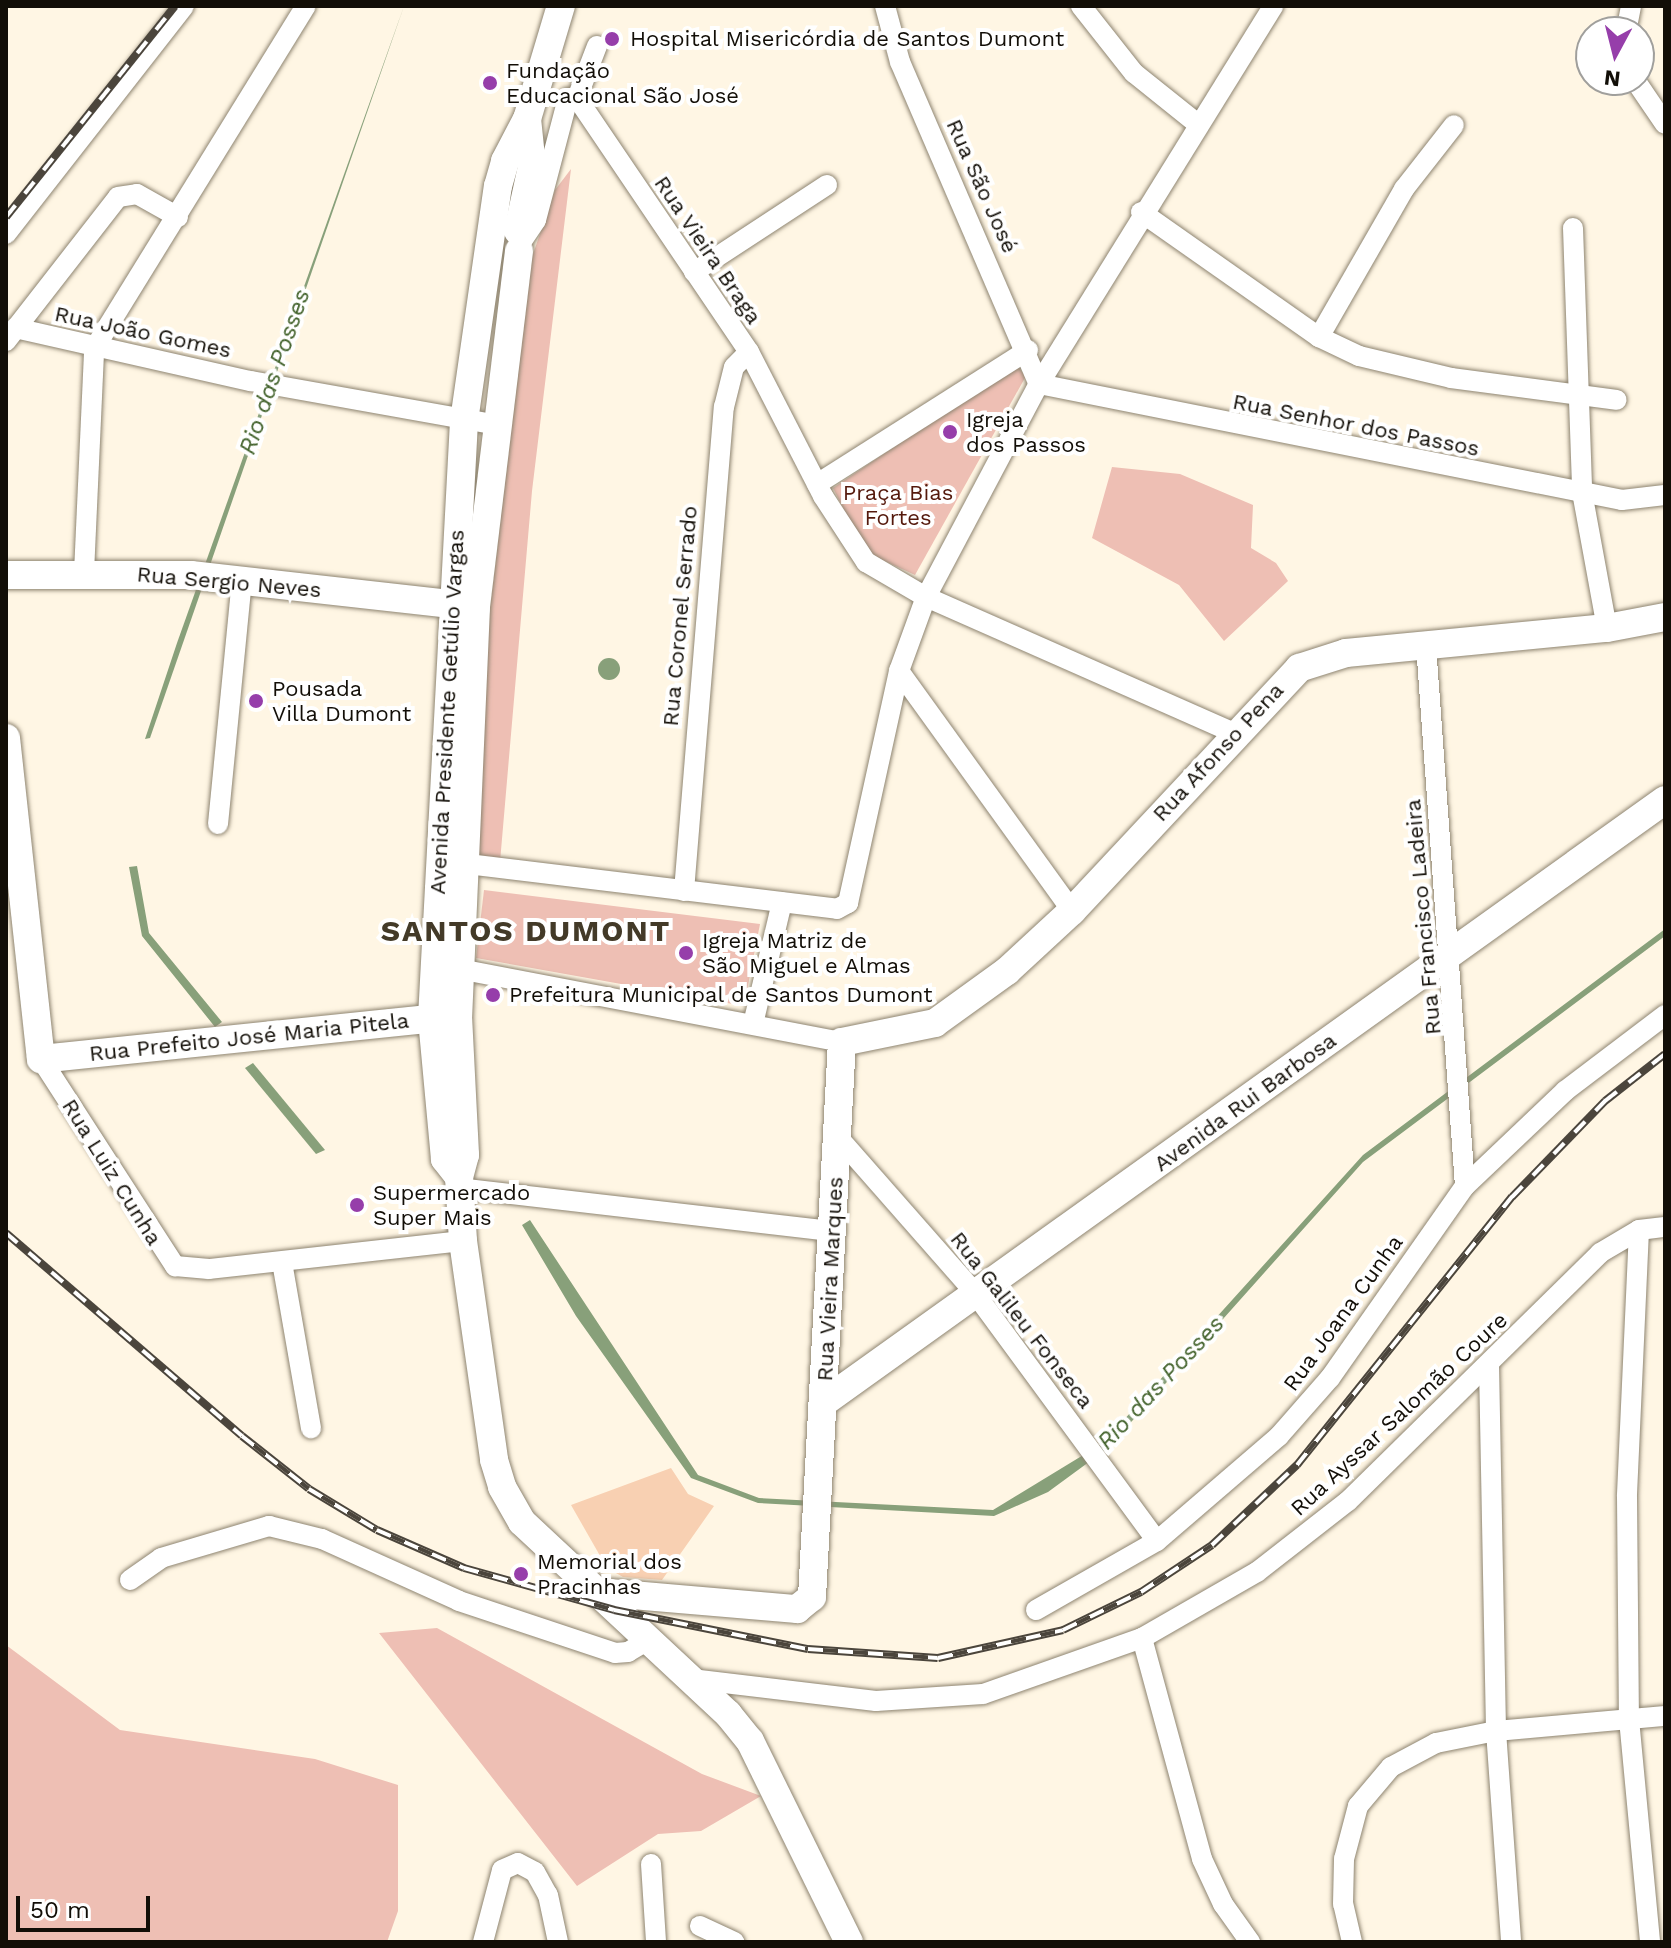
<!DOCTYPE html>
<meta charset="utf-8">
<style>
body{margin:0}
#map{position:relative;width:1671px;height:1948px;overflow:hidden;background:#fff6e4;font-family:"Work Sans",sans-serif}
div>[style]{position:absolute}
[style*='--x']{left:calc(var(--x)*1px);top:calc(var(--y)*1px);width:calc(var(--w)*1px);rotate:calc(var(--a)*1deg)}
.green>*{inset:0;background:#eebfb4}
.water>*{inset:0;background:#88a07a}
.round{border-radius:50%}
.building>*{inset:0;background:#f8d0b2}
.roads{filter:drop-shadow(0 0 2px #8e8470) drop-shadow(0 0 2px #8e8470)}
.street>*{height:20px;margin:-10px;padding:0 10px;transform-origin:10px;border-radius:10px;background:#fff}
.secondary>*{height:28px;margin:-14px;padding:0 14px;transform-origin:14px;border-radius:14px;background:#fff}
.rail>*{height:8px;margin-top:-4px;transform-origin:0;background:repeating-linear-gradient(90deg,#fff 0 15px,#4b453c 0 30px);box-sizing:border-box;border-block:2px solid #4b453c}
.dots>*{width:22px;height:22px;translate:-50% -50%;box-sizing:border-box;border:4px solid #fff;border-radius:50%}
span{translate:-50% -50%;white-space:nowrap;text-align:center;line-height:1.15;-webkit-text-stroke:8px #fff;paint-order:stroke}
.poi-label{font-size:22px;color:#120e07}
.left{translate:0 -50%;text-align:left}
.street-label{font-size:22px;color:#120e07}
.park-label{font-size:22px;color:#54190c}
.water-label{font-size:24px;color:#42622b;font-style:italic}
.district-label{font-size:30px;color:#433a28;font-weight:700;letter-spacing:2px}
.frame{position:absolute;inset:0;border:8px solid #120e07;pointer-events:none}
.north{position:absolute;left:1575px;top:16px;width:80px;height:80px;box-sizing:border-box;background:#fff;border:2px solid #a09f9c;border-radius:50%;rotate:187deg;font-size:22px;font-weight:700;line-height:32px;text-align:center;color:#120e07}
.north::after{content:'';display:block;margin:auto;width:28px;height:36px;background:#963eaa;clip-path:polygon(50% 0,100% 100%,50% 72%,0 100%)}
.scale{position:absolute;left:16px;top:1896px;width:134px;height:36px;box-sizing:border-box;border:4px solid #120e07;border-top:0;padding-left:10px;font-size:24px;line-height:28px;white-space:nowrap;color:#120e07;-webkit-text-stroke:6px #fff;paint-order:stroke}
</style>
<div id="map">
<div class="green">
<div style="clip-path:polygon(571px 169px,532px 491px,500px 862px,469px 857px,490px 609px,532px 257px,555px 190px)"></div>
<div style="clip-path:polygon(1016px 365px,1026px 376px,915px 575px,865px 552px,833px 488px)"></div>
<div style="clip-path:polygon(1112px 467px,1180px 474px,1253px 505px,1251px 548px,1276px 563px,1288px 581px,1224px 641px,1179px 585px,1092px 538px)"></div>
<div style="clip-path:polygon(484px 890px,760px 924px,744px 1006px,476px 958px)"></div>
<div style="clip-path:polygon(437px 1628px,702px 1774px,761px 1796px,701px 1831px,658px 1834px,577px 1886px,379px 1633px)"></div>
<div style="clip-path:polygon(6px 1645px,120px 1730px,315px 1759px,398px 1785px,398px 1911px,387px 1942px,6px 1942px)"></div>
</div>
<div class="water">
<div style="clip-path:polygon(404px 6px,150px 738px,145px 739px,177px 643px)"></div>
<div class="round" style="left:598px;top:658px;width:22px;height:22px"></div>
<div style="clip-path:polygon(137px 866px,149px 933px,222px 1022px,215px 1027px,142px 936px,129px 867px)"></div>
<div style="clip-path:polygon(1665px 929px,1665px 936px,1363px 1162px,1108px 1448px,1048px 1492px,994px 1516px,758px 1503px,691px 1478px,576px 1316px,522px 1225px,530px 1220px,698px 1475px,759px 1498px,993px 1510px,1103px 1443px,1363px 1155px)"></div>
<div style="clip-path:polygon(253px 1063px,325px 1150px,316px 1154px,245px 1068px)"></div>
</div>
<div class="building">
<div style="clip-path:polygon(671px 1468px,688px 1494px,714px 1506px,662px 1580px,623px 1577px,607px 1568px,571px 1505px)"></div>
</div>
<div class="roads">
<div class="street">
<div style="--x:885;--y:6;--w:58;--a:75"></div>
<div style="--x:900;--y:62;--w:351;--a:66.7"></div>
<div style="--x:1081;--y:6;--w:85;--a:51.7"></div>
<div style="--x:1134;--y:73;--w:83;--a:38.7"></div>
<div style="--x:1626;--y:32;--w:26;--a:-79"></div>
<div style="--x:597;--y:46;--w:56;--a:111"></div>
<div style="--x:577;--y:98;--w:307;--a:55.9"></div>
<div style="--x:749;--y:352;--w:162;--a:62.8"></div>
<div style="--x:823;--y:496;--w:79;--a:56.9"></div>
<div style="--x:866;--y:562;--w:69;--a:30.3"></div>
<div style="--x:926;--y:597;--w:337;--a:23.8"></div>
<div style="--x:1635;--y:80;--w:53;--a:55.7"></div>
<div style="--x:1141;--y:212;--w:218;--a:35.1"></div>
<div style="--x:1319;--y:337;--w:44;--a:25.4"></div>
<div style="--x:1359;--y:356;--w:95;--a:13.4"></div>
<div style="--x:1451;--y:378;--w:167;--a:7.5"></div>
<div style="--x:1573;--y:228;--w:264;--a:88"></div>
<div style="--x:1582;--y:492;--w:138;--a:79.6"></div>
<div style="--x:6;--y:234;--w:289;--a:-52"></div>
<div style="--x:522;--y:241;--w:25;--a:-56"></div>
<div style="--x:536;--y:220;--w:126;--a:-75.3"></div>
<div style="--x:568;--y:98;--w:9;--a:0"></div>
<div style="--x:694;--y:272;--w:159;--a:-33.2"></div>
<div style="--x:15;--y:328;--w:242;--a:12.7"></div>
<div style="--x:251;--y:381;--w:250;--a:10.1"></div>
<div style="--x:1319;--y:337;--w:171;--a:-60.1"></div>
<div style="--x:1404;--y:189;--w:81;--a:-52"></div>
<div style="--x:6;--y:341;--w:182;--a:-52.1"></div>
<div style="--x:118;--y:197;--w:19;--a:-9"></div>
<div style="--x:137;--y:194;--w:47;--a:29.3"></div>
<div style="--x:1039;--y:384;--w:594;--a:11.25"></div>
<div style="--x:1622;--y:500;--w:43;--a:-6.6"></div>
<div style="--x:817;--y:484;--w:250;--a:-32.4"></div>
<div style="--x:84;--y:573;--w:224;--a:-87.4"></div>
<div style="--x:94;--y:349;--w:403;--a:-58.3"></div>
<div style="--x:1426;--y:645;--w:542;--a:85.88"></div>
<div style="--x:899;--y:671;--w:296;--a:54.2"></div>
<div style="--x:218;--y:824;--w:244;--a:-84.4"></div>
<div style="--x:451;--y:862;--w:389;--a:6.9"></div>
<div style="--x:837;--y:909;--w:13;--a:-29"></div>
<div style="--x:848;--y:903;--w:238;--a:-77.6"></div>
<div style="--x:899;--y:671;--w:79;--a:-70"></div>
<div style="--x:926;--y:597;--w:241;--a:-62.1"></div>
<div style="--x:1039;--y:384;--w:445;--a:-58.2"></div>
<div style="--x:684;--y:891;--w:486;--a:-85.3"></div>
<div style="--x:724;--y:407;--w:41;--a:-76"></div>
<div style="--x:734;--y:367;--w:21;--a:-45"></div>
<div style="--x:459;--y:969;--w:390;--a:10.8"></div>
<div style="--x:753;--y:1024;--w:125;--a:-76.6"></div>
<div style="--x:41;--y:1059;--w:247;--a:57.1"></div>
<div style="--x:175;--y:1266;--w:34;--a:5"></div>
<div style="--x:209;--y:1269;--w:256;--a:-6.3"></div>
<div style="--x:838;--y:1137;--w:206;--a:48.7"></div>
<div style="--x:974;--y:1292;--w:309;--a:53.7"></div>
<div style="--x:459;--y:1188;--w:375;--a:6.6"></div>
<div style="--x:1639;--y:1230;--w:267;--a:92.6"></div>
<div style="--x:1627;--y:1497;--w:222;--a:89.5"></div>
<div style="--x:1629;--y:1719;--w:224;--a:84.6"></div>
<div style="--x:282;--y:1262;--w:169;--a:80.1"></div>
<div style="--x:1489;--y:1365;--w:366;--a:88.9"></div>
<div style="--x:1496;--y:1731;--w:212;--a:85.9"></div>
<div style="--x:130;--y:1580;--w:38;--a:-35"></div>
<div style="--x:161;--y:1558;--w:113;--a:-16.5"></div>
<div style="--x:269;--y:1526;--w:55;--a:13.8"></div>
<div style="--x:322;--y:1539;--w:150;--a:24.3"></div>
<div style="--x:459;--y:1601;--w:164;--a:18.4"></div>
<div style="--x:615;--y:1653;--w:13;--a:-4"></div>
<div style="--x:628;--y:1652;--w:21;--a:-31"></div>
<div style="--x:1036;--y:1610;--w:139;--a:-29.7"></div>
<div style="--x:1157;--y:1541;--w:161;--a:-40.7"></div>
<div style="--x:1279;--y:1436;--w:77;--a:-48.7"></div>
<div style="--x:1330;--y:1378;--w:235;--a:-54.9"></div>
<div style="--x:1465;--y:1186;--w:138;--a:-43.5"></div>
<div style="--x:1565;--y:1091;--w:126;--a:-37.2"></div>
<div style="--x:1142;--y:1638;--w:229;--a:74.8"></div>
<div style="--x:1202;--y:1859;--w:50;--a:65"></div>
<div style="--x:1223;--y:1904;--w:47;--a:54.6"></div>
<div style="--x:691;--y:1679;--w:186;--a:6.8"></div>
<div style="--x:876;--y:1701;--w:107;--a:-3.7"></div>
<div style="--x:983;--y:1694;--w:169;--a:-19.4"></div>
<div style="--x:1142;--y:1638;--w:133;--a:-29.9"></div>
<div style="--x:1257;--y:1572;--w:115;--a:-38"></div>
<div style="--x:1348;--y:1501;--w:354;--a:-44.5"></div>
<div style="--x:1600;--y:1253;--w:45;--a:-30.5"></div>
<div style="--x:1639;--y:1230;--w:26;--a:-7"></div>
<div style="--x:651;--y:1864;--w:78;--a:86.3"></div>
<div style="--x:700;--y:1926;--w:38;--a:25"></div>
<div style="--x:483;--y:1942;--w:74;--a:-75.2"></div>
<div style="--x:502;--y:1870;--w:17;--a:-24"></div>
<div style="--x:518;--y:1863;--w:19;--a:28"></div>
<div style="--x:535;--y:1872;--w:26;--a:61"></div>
<div style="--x:548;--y:1895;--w:48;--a:78"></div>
<div style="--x:1352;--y:1942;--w:39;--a:-103"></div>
<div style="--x:1343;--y:1904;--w:45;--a:-88.7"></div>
<div style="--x:1344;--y:1859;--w:55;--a:-75.2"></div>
<div style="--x:1358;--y:1806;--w:51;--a:-49.8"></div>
<div style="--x:1391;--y:1767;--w:51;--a:-28.1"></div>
<div style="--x:1436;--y:1743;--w:61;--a:-11.3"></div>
<div style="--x:1496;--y:1731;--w:170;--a:-5.1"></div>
</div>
<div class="secondary">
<div style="--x:518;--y:231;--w:66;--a:-77.7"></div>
<div style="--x:532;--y:167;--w:48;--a:-95.9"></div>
<div style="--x:519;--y:251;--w:359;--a:96.9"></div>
<div style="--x:476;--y:607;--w:409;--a:92.5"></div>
<div style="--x:458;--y:1016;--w:139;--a:87.1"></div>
<div style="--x:465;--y:1155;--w:23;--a:105"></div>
<div style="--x:459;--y:1177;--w:64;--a:86.4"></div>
<div style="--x:463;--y:1241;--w:221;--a:81.9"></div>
<div style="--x:494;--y:1460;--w:28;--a:73"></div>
<div style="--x:502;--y:1487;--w:40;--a:60.3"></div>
<div style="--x:522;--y:1522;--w:282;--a:43"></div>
<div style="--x:728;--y:1714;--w:35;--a:51"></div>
<div style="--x:750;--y:1741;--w:224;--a:63.8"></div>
<div style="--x:6;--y:575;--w:185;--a:0"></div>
<div style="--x:191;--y:575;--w:262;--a:6.4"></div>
<div style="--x:6;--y:738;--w:323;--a:83.8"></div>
<div style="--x:41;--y:1059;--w:410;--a:-5.9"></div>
<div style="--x:459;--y:1177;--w:23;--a:-128"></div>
<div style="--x:445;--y:1159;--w:142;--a:-95.3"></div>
<div style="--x:432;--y:1018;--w:598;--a:-86.93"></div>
<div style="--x:464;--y:421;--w:237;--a:-81.8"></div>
<div style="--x:498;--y:186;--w:26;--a:-74"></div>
<div style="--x:505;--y:161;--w:47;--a:-62.4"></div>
<div style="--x:527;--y:119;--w:118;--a:-73.3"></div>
<div style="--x:824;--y:1402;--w:1034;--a:-35.6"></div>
<div style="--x:597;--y:1592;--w:201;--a:4.9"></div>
<div style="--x:797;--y:1609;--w:19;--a:-39"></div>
<div style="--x:812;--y:1597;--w:556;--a:-86.91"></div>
<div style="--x:842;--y:1042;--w:95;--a:-11.5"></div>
<div style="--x:935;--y:1023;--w:89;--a:-35.8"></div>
<div style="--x:1007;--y:971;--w:88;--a:-42.7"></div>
<div style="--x:1072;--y:911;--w:333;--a:-46.9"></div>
<div style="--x:1299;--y:668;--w:49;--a:-17.7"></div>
<div style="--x:1346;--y:653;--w:262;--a:-5.5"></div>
<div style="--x:1607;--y:628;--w:59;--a:-10.7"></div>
</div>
</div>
<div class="rail">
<div style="--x:6;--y:217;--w:270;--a:-51.3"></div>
<div style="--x:6;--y:1233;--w:311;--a:40.7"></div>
<div style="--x:242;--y:1436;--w:85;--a:38.3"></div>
<div style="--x:309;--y:1489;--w:79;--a:31.1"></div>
<div style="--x:377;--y:1530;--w:95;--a:23.6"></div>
<div style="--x:464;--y:1568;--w:156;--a:15.6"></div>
<div style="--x:614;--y:1610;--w:198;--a:11.4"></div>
<div style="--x:808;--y:1649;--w:130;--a:4"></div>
<div style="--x:938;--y:1658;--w:128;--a:-12.6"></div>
<div style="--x:1063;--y:1630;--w:87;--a:-26"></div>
<div style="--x:1141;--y:1592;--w:85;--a:-33.5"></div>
<div style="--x:1212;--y:1545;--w:117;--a:-43.3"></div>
<div style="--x:1297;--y:1465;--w:344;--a:-51.3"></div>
<div style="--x:1512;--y:1197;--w:134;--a:-45.9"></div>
<div style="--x:1605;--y:1101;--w:76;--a:-38.1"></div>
</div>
<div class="dots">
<div style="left:612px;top:39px;background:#963eaa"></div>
<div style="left:490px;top:83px;background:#963eaa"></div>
<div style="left:950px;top:432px;background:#963eaa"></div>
<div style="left:256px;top:701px;background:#963eaa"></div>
<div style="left:686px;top:953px;background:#963eaa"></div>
<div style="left:493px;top:995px;background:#963eaa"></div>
<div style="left:357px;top:1205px;background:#963eaa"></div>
<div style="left:521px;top:1574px;background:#963eaa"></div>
</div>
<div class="poi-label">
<span class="left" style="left:630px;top:39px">Hospital Misericórdia de Santos Dumont</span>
<span class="left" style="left:506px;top:83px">Fundação<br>Educacional São José</span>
<span class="left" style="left:966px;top:432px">Igreja<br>dos Passos</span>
<span class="left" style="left:272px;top:701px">Pousada<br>Villa Dumont</span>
<span class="left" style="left:702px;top:953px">Igreja Matriz de<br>São Miguel e Almas</span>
<span class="left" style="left:509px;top:995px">Prefeitura Municipal de Santos Dumont</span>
<span class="left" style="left:373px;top:1205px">Supermercado<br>Super Mais</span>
<span class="left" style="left:537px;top:1574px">Memorial dos<br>Pracinhas</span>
</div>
<div class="street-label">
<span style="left:982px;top:186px;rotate:66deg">Rua São José</span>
<span style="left:708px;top:250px;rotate:56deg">Rua Vieira Braga</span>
<span style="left:143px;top:332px;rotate:12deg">Rua João Gomes</span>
<span style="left:1356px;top:425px;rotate:11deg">Rua Senhor dos Passos</span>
<span style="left:229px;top:582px;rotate:5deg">Rua Sergio Neves</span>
<span style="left:680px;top:616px;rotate:-85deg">Rua Coronel Serrado</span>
<span style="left:447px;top:712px;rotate:-87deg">Avenida Presidente Getúlio Vargas</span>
<span style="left:1218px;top:752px;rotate:-47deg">Rua Afonso Pena</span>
<span style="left:1423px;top:917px;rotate:-95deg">Rua Francisco Ladeira</span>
<span style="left:249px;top:1037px;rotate:-6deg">Rua Prefeito José Maria Pitela</span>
<span style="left:1245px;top:1102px;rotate:-36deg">Avenida Rui Barbosa</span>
<span style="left:112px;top:1172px;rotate:58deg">Rua Luiz Cunha</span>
<span style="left:830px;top:1279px;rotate:-87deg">Rua Vieira Marques</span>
<span style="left:1343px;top:1313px;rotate:-54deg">Rua Joana Cunha</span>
<span style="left:1022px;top:1320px;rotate:52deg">Rua Galileu Fonseca</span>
<span style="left:1399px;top:1414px;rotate:-43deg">Rua Ayssar Salomão Coure</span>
</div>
<div class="park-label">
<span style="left:898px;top:505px">Praça Bias<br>Fortes</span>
</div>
<div class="water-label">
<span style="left:275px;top:372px;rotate:-71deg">Rio das Posses</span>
<span style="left:1161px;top:1383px;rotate:-47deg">Rio das Posses</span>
</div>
<div class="district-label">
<span style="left:526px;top:931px">SANTOS DUMONT</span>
</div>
<div class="frame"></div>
<div class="north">N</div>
<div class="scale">50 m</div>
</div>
